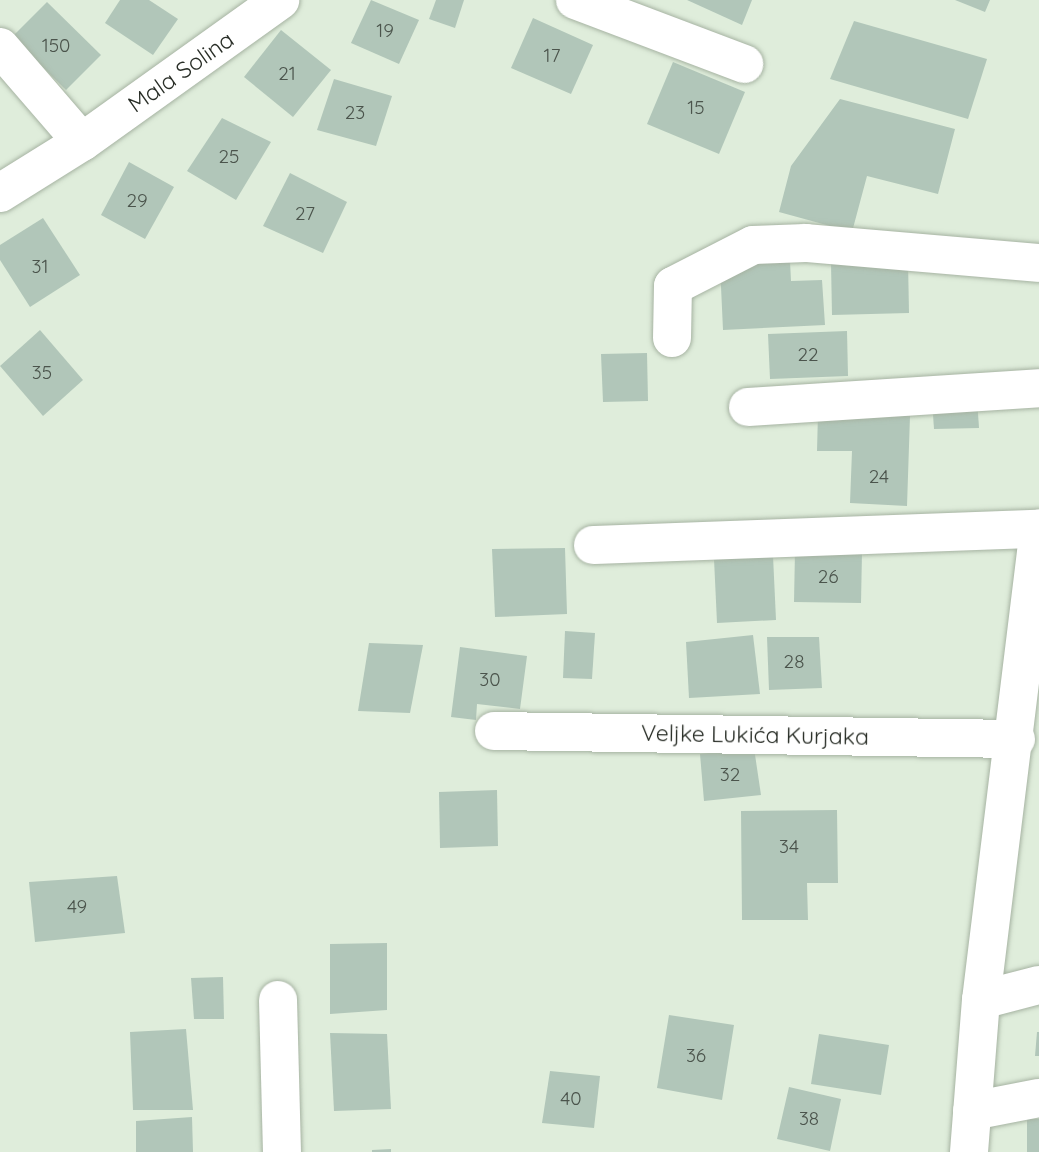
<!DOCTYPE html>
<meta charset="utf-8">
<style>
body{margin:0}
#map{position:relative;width:1039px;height:1152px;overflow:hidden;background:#dfeddb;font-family:Quicksand,sans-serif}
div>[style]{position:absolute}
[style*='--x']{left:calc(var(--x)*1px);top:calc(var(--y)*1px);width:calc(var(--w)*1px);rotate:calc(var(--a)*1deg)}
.building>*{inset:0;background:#b1c6b9}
.roads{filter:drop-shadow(0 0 2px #a6b3a2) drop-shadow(0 0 2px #a6b3a2)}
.minor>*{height:38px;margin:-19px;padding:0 19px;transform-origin:19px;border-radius:19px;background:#fff}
.major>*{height:38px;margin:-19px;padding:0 19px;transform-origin:19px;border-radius:19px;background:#fff}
span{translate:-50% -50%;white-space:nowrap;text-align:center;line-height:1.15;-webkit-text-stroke:5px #fff;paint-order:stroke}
.number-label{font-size:19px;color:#4b544c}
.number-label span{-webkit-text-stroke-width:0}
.street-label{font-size:23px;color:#292e27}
</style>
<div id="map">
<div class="building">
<div style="clip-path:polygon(120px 0,149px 0,178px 19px,153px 55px,105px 23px)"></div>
<div style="clip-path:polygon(371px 0,419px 20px,399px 64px,351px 43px)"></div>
<div style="clip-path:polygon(436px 0,464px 0,455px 28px,429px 19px)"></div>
<div style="clip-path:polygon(687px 0,752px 0,742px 25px)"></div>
<div style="clip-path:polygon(955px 0,990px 0,985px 12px)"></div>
<div style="clip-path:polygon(47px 2px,101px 55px,66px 90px,12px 37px)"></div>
<div style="clip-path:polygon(533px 18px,593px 45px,571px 94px,511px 68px)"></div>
<div style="clip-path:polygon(854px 21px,987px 59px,968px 119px,830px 79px)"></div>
<div style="clip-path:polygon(281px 30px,331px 70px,293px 117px,244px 77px)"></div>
<div style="clip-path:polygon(673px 62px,745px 92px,719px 154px,647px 124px)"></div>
<div style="clip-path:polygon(334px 79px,392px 96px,376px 146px,317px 130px)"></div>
<div style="clip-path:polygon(840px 99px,955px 129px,938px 194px,867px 176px,852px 232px,779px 212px,791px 166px)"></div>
<div style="clip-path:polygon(222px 118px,271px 142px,236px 200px,187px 171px)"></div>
<div style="clip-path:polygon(129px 162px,174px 187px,145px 239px,101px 215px)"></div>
<div style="clip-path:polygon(290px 173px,347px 202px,323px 253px,263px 226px)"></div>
<div style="clip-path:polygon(43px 218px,80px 275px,30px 307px,0 260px,0 245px)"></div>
<div style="clip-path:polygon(790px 261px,791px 281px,822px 280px,825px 325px,723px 330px,720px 265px)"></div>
<div style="clip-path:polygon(908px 261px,909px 313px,832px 315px,831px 263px)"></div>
<div style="clip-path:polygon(40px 330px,83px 380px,43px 416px,0 366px)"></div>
<div style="clip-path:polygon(847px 331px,848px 376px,770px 379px,768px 334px)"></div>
<div style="clip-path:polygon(647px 353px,648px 401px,603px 402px,601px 354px)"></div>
<div style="clip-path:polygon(977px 398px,979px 428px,934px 429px,932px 400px)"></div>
<div style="clip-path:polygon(818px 413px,910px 416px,907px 506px,850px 503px,852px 451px,817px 451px)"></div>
<div style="clip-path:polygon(565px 548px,567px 614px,495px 617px,492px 549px)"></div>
<div style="clip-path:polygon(795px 551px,862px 552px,861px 603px,794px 602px)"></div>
<div style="clip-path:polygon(773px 556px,776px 620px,717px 623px,714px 559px)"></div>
<div style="clip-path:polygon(565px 631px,595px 633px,592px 679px,563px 678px)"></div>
<div style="clip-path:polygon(753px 635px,760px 694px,689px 698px,686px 642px)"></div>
<div style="clip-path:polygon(767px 637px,819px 637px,822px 688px,769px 690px)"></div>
<div style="clip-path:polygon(369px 643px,423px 645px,410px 713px,358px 711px)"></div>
<div style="clip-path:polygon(460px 647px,527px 656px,520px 709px,477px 704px,476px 720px,451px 717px)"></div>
<div style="clip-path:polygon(754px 748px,761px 795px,704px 801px,700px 754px)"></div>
<div style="clip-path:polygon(497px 790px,498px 846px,440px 848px,439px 792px)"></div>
<div style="clip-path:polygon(837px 810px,838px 883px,807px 883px,808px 920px,742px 920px,741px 811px)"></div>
<div style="clip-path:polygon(117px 876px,125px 933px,35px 942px,29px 882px)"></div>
<div style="clip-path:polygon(387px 943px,387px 1010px,330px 1014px,330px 944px)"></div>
<div style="clip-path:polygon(223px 977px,224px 1019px,194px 1019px,191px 978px)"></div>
<div style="clip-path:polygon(669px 1015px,734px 1025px,722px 1100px,657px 1088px)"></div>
<div style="clip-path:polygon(186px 1029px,193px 1110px,133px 1110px,130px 1032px)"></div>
<div style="clip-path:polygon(1037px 1032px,1039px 1032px,1039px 1056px,1035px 1056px)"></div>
<div style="clip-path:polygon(330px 1033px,387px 1034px,391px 1109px,334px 1111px)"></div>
<div style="clip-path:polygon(819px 1034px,889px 1045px,881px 1095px,811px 1084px)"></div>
<div style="clip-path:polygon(550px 1071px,600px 1076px,594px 1128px,542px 1123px)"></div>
<div style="clip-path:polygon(789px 1087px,841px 1099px,830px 1151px,777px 1139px)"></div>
<div style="clip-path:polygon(192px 1117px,193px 1152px,136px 1152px,136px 1121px)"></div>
<div style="clip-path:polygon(1027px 1119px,1039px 1119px,1039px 1152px,1027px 1152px)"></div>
<div style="clip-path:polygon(391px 1149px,391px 1152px,372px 1152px,372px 1150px)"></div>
</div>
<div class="roads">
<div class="minor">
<div style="--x:575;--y:0;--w:181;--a:20.7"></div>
<div style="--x:0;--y:47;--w:125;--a:49.2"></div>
<div style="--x:0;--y:193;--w:97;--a:-31.9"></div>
<div style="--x:82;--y:142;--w:244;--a:-35.6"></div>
<div style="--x:672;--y:338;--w:52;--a:-88.9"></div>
<div style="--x:673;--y:286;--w:90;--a:-27.1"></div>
<div style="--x:753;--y:245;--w:53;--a:-2.2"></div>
<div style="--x:806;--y:243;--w:234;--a:4.9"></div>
<div style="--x:748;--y:407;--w:292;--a:-3.7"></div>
<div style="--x:593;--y:545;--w:446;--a:-2.1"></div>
<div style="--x:494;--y:731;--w:522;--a:0.88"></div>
<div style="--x:278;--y:1000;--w:152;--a:88.5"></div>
<div style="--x:981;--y:1000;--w:60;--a:-14.5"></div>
<div style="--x:972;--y:1111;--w:68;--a:-11"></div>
</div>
<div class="major">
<div style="--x:969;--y:1152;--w:152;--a:-85.5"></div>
<div style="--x:981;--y:1000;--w:475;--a:-83"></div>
</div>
</div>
<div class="number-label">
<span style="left:385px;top:31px">19</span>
<span style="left:56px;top:46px">150</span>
<span style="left:552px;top:56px">17</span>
<span style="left:287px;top:74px">21</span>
<span style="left:696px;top:108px">15</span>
<span style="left:355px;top:113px">23</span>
<span style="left:229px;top:157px">25</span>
<span style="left:137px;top:201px">29</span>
<span style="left:305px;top:214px">27</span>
<span style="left:40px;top:267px">31</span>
<span style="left:808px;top:355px">22</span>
<span style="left:42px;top:373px">35</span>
<span style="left:879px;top:477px">24</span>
<span style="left:828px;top:577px">26</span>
<span style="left:794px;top:662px">28</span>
<span style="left:490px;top:680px">30</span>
<span style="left:730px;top:775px">32</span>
<span style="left:789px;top:847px">34</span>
<span style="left:77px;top:907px">49</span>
<span style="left:696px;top:1056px">36</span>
<span style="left:571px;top:1099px">40</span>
<span style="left:809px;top:1119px">38</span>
</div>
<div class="street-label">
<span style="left:181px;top:72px;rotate:-35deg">Mala Solina</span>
<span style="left:755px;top:735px;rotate:1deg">Veljke Lukića Kurjaka</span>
</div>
</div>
